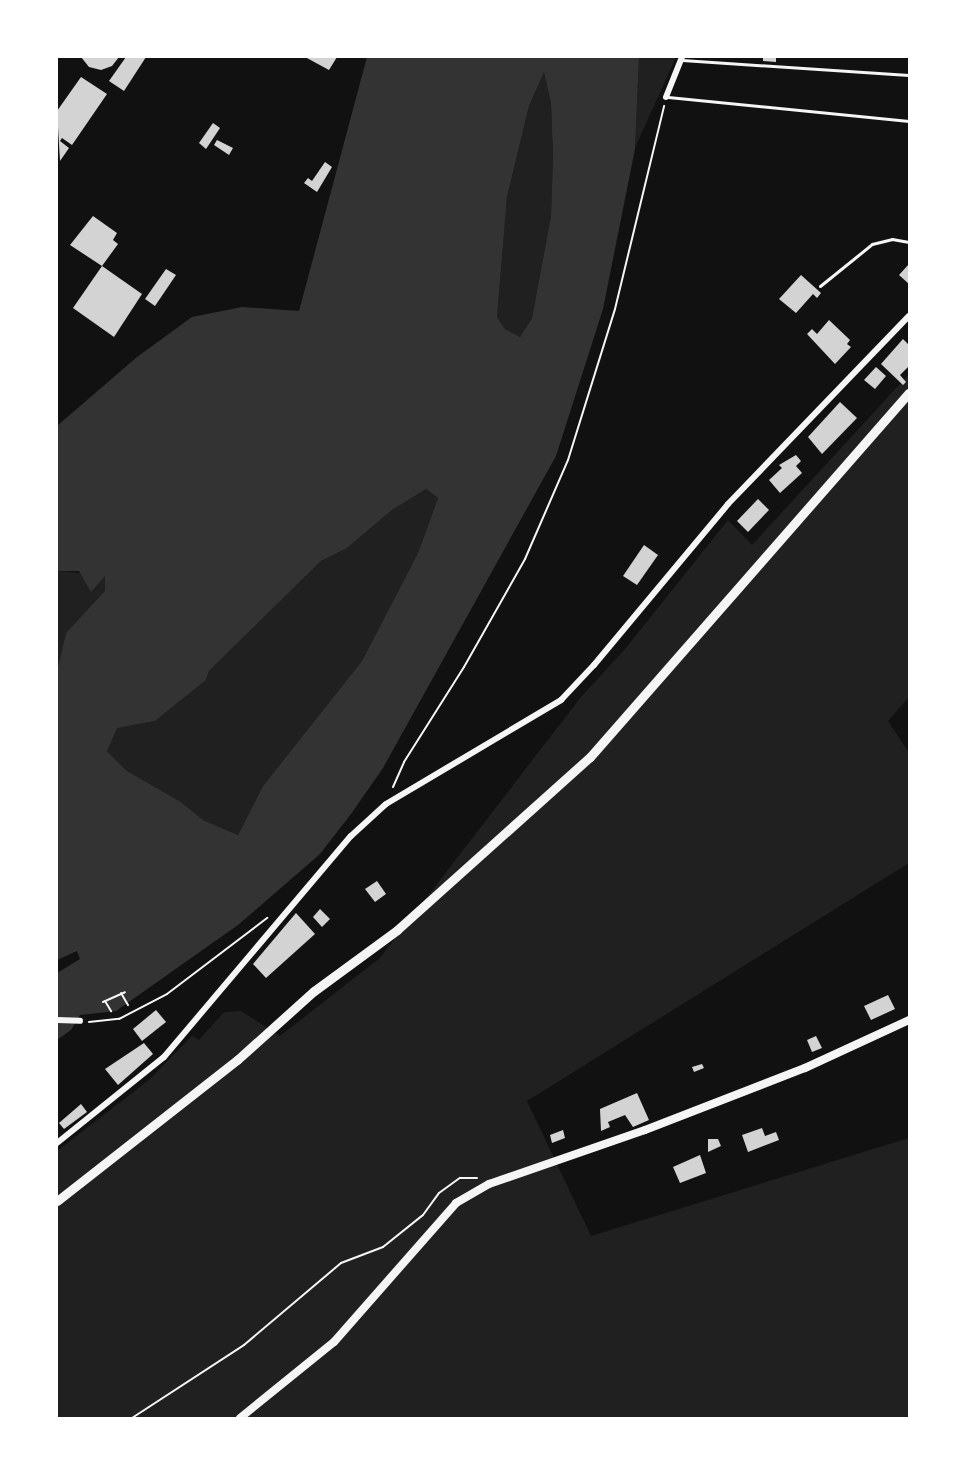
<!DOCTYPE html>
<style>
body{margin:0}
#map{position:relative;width:966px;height:1475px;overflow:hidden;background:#111;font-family:"Work Sans",sans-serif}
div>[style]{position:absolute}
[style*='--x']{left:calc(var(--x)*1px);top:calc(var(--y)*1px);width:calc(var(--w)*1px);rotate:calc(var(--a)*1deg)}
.green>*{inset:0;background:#202020}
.water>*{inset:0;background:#333}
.building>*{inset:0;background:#d3d3d3}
.path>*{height:2px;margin:-1px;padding:0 1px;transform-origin:1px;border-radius:1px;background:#f5f5f5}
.service>*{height:3px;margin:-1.5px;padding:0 1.5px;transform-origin:1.5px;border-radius:1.5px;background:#f5f5f5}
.minor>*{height:6px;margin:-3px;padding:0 3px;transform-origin:3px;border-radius:3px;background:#f5f5f5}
.tertiary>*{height:8px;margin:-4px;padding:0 4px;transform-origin:4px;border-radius:4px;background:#f5f5f5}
.primary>*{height:9px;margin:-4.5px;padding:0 4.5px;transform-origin:4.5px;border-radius:4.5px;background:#f5f5f5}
span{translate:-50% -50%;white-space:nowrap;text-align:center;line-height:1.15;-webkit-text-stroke:4.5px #fff;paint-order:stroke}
.frame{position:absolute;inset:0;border:58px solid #fff;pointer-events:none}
</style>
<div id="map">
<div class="green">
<div style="clip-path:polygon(639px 57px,676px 57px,635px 148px)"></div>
<div style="clip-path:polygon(544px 71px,551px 103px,553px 155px,551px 216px,532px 318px,520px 337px,505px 329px,497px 317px,507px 197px,529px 106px)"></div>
<div style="clip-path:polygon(909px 374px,909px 697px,888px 721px,909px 753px,909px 863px,527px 1101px,591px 1236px,909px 1138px,909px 1418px,57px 1418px,57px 1151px,149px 1080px,192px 1036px,199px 1040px,224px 1012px,241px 1011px,280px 1036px,380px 958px,581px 697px,625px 649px,728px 520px,752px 545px)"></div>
<div style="clip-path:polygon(426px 489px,438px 498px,418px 553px,362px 661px,263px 786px,238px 835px,203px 820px,181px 802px,127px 771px,107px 751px,116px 728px,155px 721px,206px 680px,209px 671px,321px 561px,347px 548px,392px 510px)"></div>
<div style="clip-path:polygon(57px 571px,105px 575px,105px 592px,66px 633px,57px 671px)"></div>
</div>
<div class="water">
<div style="clip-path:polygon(evenodd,367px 57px,639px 57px,635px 149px,603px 309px,556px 456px,383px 768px,351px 814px,320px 854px,238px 925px,116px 1011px,80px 1015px,71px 1030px,57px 1040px,57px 973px,80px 959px,77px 951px,57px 960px,57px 671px,66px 633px,105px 591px,105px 576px,91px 592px,79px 571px,57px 571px,57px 426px,137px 357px,192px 317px,242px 307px,299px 311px,367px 57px,544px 72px,551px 103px,553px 155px,551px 216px,532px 318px,520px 337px,505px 329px,497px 317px,507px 197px,529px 106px,544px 72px,367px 57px,426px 489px,438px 498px,418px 553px,362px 661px,263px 786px,238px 835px,203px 820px,181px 802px,127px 771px,107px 751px,117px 728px,155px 721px,206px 680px,209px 671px,321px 561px,347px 548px,392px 510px,426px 489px)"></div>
</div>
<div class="building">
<div style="clip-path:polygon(81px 57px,119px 57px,112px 66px,101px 70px,89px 67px)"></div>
<div style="clip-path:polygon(126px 57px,146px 57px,124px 91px,109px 81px)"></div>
<div style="clip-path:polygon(305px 57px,337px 57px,329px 70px)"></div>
<div style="clip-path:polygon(763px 57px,776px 57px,776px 62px,763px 61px)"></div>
<div style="clip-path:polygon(81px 77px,107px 94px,72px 145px,62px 138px,60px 141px,69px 148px,60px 161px,57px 111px)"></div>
<div style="clip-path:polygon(213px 123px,220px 128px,206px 149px,199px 143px)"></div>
<div style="clip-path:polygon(217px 140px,233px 148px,229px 155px,214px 145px)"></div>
<div style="clip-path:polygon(325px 162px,332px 167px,317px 192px,304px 183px,308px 178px,312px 181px)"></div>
<div style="clip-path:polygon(93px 216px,117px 233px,113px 240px,118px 244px,102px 266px,70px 245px)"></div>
<div style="clip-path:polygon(909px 264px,909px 284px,899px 275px)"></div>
<div style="clip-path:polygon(102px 266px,142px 294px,114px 337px,73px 308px)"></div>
<div style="clip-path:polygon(166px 269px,176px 275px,155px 306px,145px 299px)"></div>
<div style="clip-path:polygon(801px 275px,821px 293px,817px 298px,813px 294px,796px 313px,779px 299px)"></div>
<div style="clip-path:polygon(829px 320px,850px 340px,847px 344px,851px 347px,835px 364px,807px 334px,812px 329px,817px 334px)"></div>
<div style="clip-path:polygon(903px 339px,909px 345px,909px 366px,900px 375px,906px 382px,903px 385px,881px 364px)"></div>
<div style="clip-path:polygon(876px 367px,886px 376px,875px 389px,864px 380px)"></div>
<div style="clip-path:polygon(840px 402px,857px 418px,822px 454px,808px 437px)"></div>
<div style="clip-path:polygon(796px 455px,801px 461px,796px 466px,802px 473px,780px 493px,769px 480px,782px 468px,779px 465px)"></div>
<div style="clip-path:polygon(758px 499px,769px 510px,748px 532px,737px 521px)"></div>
<div style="clip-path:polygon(644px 545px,658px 555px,637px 585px,623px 576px)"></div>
<div style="clip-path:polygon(377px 881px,386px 894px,375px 902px,365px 889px)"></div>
<div style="clip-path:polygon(320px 909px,330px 919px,322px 927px,313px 917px)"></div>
<div style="clip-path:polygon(296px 913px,315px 934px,266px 978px,253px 964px)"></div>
<div style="clip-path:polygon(888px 995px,895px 1009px,871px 1020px,864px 1006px)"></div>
<div style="clip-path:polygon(156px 1010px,166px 1022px,142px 1041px,133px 1029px)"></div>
<div style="clip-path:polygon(816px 1036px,822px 1048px,812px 1052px,807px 1040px)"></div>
<div style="clip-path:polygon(144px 1043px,153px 1054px,118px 1085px,105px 1069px)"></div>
<div style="clip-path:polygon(702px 1064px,704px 1068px,694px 1072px,692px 1067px)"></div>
<div style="clip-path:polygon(637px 1093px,649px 1120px,633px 1127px,625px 1115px,608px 1122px,610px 1127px,601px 1131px,600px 1109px)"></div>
<div style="clip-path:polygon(81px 1104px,87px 1112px,64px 1129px,59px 1123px)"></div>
<div style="clip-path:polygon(762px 1128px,765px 1136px,776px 1132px,779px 1140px,748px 1152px,742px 1135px)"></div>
<div style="clip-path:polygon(563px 1130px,565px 1138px,552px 1143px,550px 1135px)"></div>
<div style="clip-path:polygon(708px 1139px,718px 1139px,721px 1146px,708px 1152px)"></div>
<div style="clip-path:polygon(700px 1155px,706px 1173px,680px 1183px,673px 1167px)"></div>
</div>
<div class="path">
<div style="--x:393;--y:787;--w:27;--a:-66"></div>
<div style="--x:404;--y:762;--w:112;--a:-57.7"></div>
<div style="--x:464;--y:667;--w:124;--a:-60.5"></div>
<div style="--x:525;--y:559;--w:108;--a:-66.5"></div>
<div style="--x:568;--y:460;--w:158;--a:-72.7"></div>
<div style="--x:615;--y:309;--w:209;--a:-76.4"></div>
<div style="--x:121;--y:993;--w:14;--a:60"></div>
<div style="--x:105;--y:1001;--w:12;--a:59"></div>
<div style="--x:103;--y:1002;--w:24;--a:-24"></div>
<div style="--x:89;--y:1022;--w:30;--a:-6"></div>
<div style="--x:119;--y:1019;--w:54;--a:-27.5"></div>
<div style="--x:167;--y:994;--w:126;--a:-37.2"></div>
<div style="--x:132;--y:1418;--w:134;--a:-33.1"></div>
<div style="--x:244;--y:1345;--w:127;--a:-40.2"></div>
<div style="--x:341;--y:1263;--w:45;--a:-20.9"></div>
<div style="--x:383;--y:1247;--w:51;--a:-38.7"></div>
<div style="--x:423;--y:1215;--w:27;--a:-54"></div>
<div style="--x:439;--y:1193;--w:26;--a:-36"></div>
<div style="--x:460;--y:1178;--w:17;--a:0"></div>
</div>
<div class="service">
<div style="--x:682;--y:60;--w:227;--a:3.8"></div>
<div style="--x:668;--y:97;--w:242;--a:5.7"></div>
<div style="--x:820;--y:286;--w:67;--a:-38.9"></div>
<div style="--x:872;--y:244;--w:21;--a:-14"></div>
<div style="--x:892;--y:239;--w:17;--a:10"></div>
</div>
<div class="minor">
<div style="--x:666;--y:97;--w:43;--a:-68.2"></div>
<div style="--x:57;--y:1020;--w:23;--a:2"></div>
<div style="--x:57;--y:1143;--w:137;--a:-38.8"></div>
<div style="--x:164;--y:1057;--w:289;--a:-49.8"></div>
<div style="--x:351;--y:836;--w:47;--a:-42.4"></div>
<div style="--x:386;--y:804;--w:204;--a:-30.7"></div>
<div style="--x:561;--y:700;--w:48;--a:-46.7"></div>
<div style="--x:594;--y:665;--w:209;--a:-50.2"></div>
<div style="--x:728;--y:504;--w:261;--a:-46.1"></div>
</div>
<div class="tertiary">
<div style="--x:240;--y:1418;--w:121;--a:-39"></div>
<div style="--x:334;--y:1342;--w:185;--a:-48.7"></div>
<div style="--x:456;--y:1203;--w:38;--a:-30"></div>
<div style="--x:489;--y:1184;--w:165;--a:-19.1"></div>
<div style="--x:645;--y:1130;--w:172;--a:-21.2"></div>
<div style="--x:805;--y:1068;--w:115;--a:-24.8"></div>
</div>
<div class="primary">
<div style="--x:57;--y:1201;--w:229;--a:-38.1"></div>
<div style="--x:237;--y:1060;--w:103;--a:-41.9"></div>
<div style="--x:314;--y:991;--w:103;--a:-36.3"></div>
<div style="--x:397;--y:930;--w:259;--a:-41.9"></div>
<div style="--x:590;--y:757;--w:484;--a:-48.8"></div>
</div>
<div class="frame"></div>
</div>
